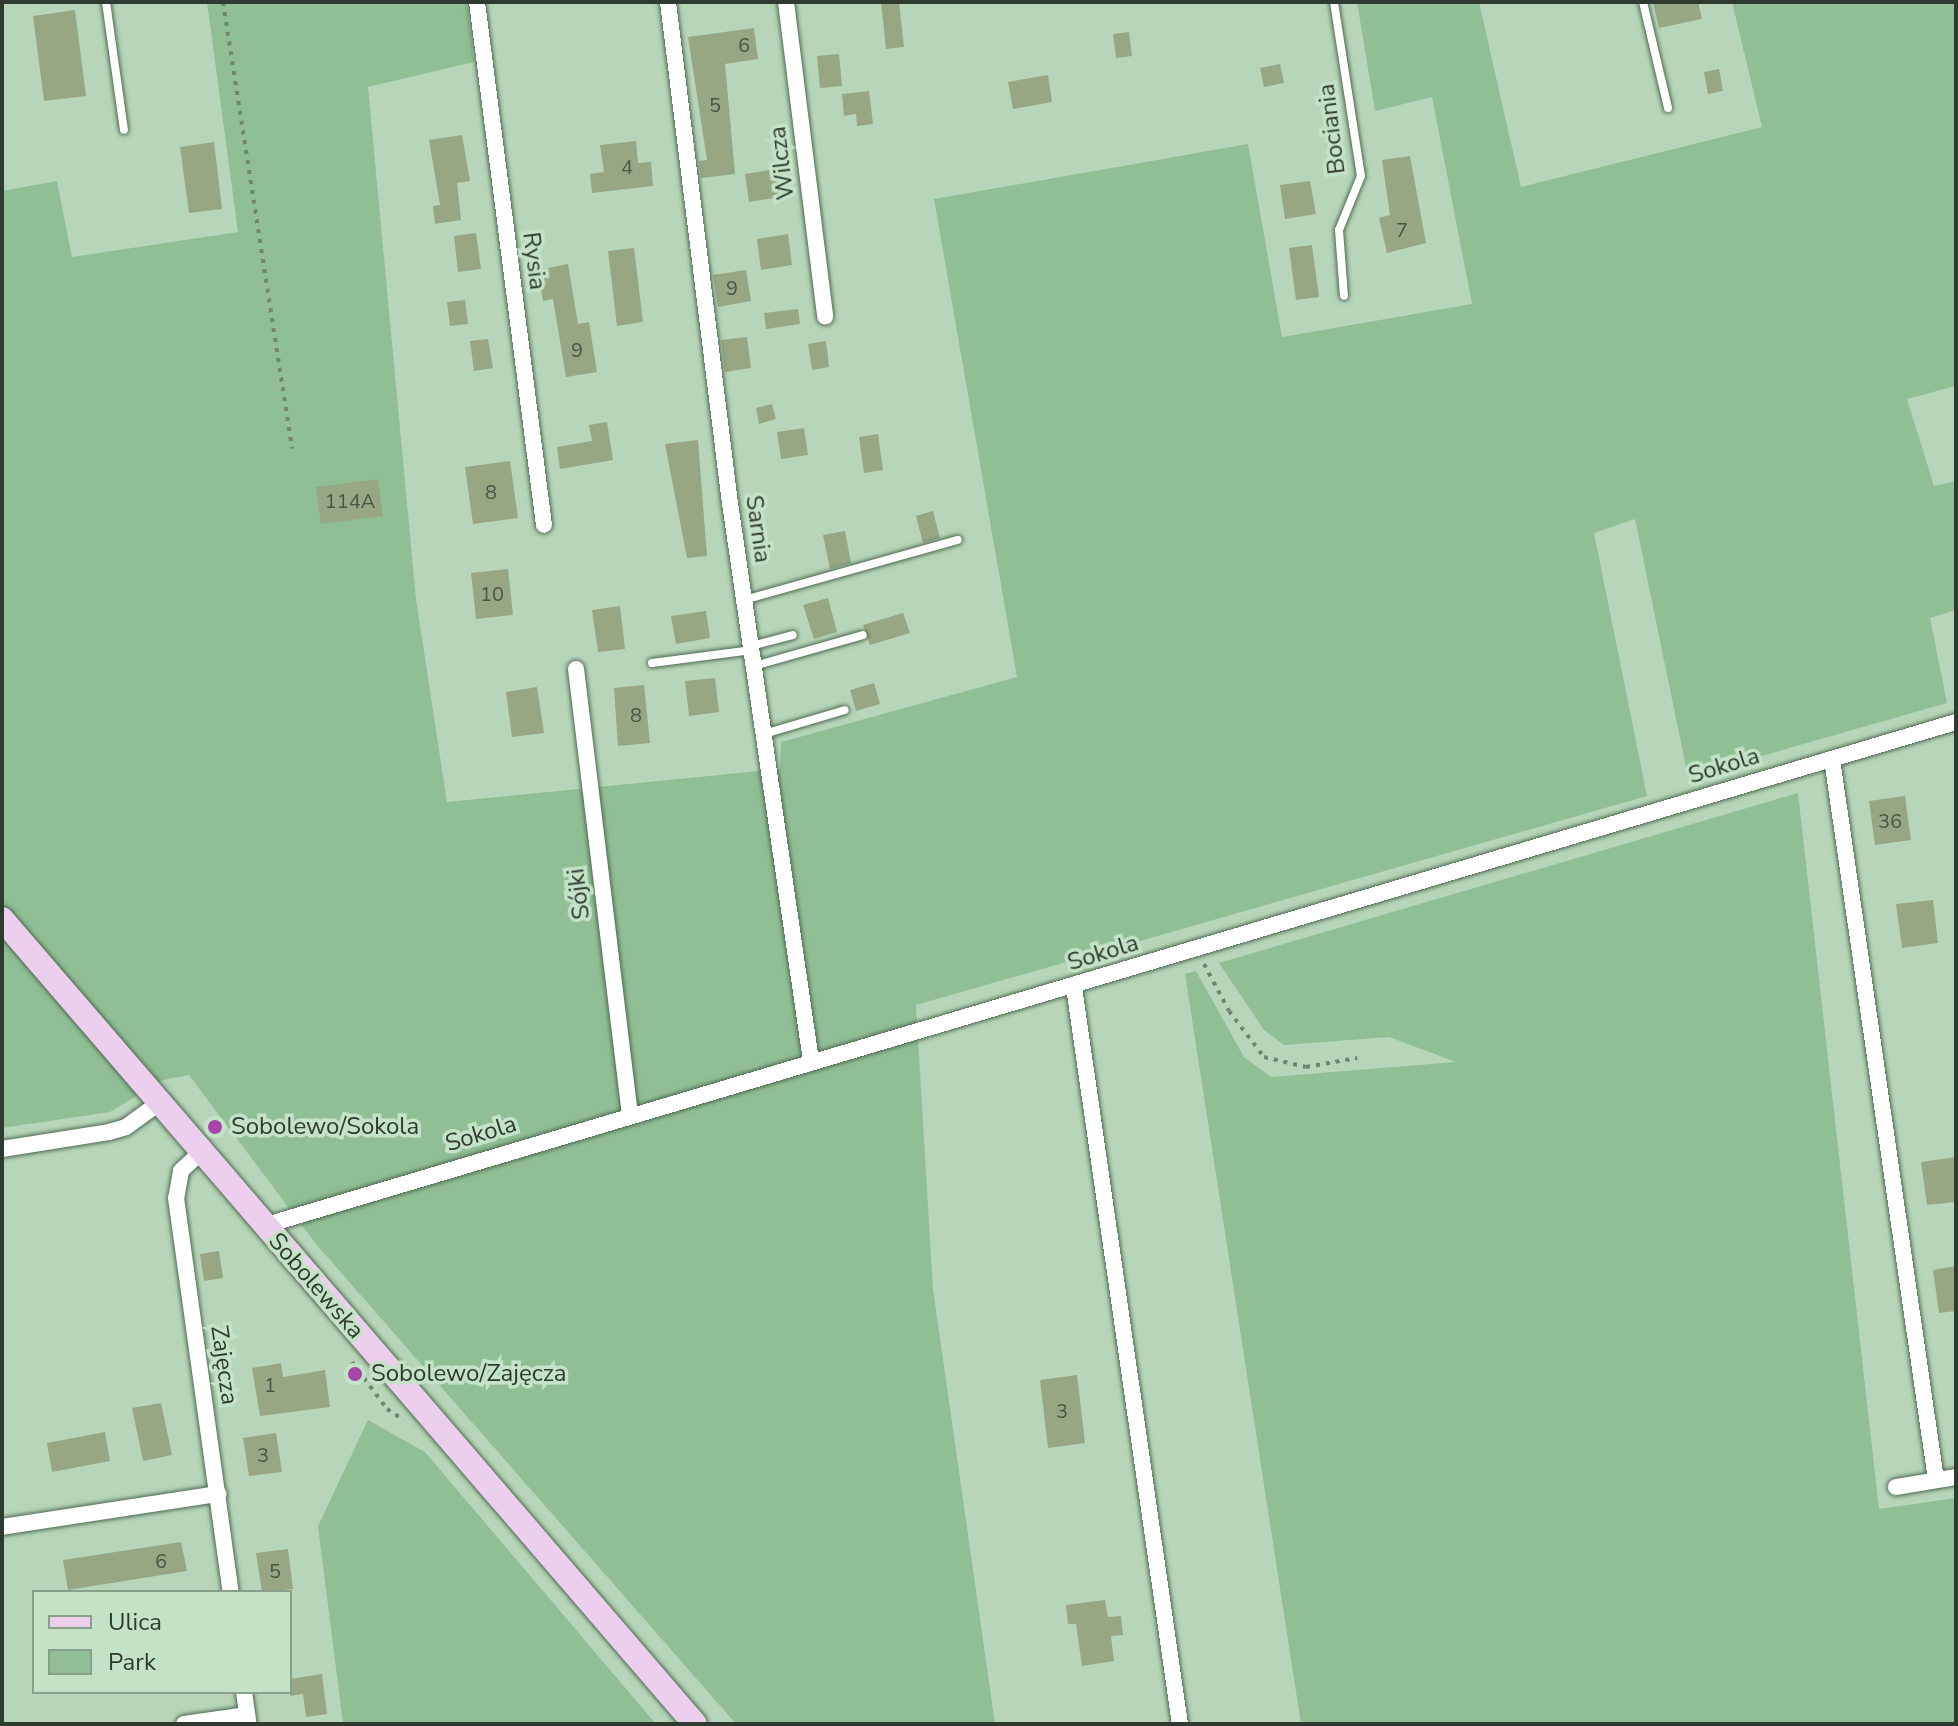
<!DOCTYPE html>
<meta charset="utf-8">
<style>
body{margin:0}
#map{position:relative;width:1958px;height:1726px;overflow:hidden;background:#b7d6b9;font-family:"Nunito Sans",sans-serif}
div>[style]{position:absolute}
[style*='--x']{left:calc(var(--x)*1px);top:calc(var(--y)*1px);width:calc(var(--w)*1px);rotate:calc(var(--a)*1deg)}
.green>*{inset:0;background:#91bf95}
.building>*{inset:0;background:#97a784}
.path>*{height:4px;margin-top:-2px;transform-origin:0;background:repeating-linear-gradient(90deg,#708572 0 4px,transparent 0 10px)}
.roads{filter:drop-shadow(0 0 2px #4e6a51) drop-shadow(0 0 2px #4e6a51)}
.lane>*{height:8px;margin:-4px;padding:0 4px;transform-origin:4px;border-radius:4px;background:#fff}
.street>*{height:16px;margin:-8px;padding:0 8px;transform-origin:8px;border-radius:8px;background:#fff}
.secondary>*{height:24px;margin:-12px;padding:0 12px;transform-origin:12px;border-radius:12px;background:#ecceed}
.dots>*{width:22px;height:22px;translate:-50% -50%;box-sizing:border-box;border:4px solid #c4e3c6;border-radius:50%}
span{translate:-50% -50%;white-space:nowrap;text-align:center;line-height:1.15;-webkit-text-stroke:7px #c4e3c6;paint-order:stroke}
.number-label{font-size:20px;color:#495645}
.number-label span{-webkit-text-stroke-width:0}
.street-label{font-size:24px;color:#2f3b30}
.poi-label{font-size:24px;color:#2f3b30}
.left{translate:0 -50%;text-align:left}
.frame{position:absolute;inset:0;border:4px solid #2f3b30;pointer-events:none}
.legend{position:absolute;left:32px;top:1590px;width:260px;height:104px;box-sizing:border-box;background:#c4e3c6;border:2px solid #88a08a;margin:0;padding:10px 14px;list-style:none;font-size:24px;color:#2f3b30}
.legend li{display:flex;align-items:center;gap:16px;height:40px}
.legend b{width:40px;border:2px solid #88a08a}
</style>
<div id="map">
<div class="green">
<div style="clip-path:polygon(207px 2px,467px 2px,474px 62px,368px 87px,416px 599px,447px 802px,780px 769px,781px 742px,1017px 677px,934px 199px,1248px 144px,1282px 337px,1472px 304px,1432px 97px,1375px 111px,1357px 2px,1479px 2px,1521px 187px,1762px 127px,1732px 2px,1956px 2px,1956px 386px,1907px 399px,1934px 486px,1956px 481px,1956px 610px,1930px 618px,1947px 703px,1688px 777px,1635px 519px,1594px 533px,1647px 796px,916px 1005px,933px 1289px,995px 1724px,736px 1724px,316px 1244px,189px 1075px,163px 1080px,110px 1112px,2px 1128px,2px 191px,57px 181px,72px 257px,238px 232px)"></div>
<div style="clip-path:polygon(1798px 793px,1879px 1509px,1956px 1498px,1956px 1724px,1301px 1724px,1185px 974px,1196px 971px,1244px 1057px,1271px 1077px,1456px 1062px,1389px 1037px,1284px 1045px,1264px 1030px,1219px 963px)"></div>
<div style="clip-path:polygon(368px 1420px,425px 1452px,656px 1724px,343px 1724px,318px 1526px)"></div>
</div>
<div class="building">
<div style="clip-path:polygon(881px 2px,899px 2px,904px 47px,886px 49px)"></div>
<div style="clip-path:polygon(1653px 2px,1698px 2px,1702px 19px,1659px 28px)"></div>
<div style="clip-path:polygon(75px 10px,86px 96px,44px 101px,33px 16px)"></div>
<div style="clip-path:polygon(754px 28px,758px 59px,725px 64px,735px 174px,701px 178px,699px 161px,707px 160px,688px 37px)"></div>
<div style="clip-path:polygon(1129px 32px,1132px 56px,1116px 58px,1113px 34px)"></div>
<div style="clip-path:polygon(839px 54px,842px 86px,820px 88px,817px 56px)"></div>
<div style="clip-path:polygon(1280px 64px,1284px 83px,1264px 87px,1260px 68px)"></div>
<div style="clip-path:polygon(1719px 69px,1723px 91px,1708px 94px,1704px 72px)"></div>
<div style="clip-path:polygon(1048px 75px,1052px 102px,1013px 109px,1008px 82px)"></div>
<div style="clip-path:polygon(869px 91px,873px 124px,857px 126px,856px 114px,844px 116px,842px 94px)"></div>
<div style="clip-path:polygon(462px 135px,470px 181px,457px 183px,461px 220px,435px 224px,433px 206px,440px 205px,429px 140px)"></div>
<div style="clip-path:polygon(636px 141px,638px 163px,651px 162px,653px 186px,592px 193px,590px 174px,604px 172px,600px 145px)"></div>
<div style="clip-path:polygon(214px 142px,222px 209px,189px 213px,180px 147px)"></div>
<div style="clip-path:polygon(1410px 156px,1426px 243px,1387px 253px,1379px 218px,1390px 215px,1382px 160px)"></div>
<div style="clip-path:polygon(776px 169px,780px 197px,749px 202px,745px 174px)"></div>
<div style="clip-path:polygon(1310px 181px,1316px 214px,1285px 219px,1280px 185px)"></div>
<div style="clip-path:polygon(476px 233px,481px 269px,458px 272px,454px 236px)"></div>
<div style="clip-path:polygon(788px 234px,792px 265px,761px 270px,757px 239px)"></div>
<div style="clip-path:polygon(1312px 245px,1319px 297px,1296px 300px,1289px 248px)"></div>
<div style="clip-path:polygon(634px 248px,643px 322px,617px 326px,608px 251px)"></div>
<div style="clip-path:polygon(568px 264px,578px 324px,589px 322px,597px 372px,566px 377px,553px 299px,543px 301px,537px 270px)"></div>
<div style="clip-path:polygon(746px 270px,751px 301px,718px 307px,713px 275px)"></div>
<div style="clip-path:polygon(465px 300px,468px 324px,450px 326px,447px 302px)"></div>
<div style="clip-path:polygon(798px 309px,800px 324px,766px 329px,764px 313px)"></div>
<div style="clip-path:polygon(747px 337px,751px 368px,725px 372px,721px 340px)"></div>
<div style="clip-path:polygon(488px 339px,493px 368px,474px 371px,470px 341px)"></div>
<div style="clip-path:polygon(826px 341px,829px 367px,812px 370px,808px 344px)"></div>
<div style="clip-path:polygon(772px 404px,776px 419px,759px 424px,756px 408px)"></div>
<div style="clip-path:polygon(607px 422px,613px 460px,560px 469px,557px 447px,592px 441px,589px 425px)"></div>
<div style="clip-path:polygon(804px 428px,808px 455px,781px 459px,777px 432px)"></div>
<div style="clip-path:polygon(878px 434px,883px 470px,864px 473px,859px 437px)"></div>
<div style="clip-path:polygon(698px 440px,707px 556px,687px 558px,665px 444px)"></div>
<div style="clip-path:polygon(510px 461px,518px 518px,473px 524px,465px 467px)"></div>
<div style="clip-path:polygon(378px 479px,383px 516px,321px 524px,316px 487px)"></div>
<div style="clip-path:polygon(933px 511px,940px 538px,923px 543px,916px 516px)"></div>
<div style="clip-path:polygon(845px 531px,851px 563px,830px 569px,823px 535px)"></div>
<div style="clip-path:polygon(508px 569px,513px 615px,476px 619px,471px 573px)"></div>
<div style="clip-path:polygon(828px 598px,837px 632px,814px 639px,803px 605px)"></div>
<div style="clip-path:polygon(620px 606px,625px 649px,598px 652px,592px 610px)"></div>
<div style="clip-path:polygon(706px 611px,710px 638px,676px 644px,671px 616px)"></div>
<div style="clip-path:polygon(903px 613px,910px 633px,870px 645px,863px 625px)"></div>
<div style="clip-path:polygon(715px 678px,719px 712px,689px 716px,685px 681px)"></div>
<div style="clip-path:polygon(874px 683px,880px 704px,856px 711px,850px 690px)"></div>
<div style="clip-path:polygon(644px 685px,650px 743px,618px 746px,614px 688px)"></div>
<div style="clip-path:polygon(537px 687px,544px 733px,512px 737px,506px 692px)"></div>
<div style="clip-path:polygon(1905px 796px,1911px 840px,1875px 845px,1869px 801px)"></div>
<div style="clip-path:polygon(1933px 900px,1938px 943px,1902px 948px,1896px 904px)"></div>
<div style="clip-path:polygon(1956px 1157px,1956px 1202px,1927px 1205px,1921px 1162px)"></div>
<div style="clip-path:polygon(219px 1251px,223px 1278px,204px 1281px,200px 1254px)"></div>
<div style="clip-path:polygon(1956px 1266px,1956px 1311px,1939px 1313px,1933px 1270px)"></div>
<div style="clip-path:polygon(281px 1363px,283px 1377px,325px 1370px,330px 1407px,260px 1416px,252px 1368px)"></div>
<div style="clip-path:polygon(1077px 1375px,1085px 1443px,1048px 1448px,1040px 1380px)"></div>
<div style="clip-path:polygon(161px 1403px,172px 1455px,143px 1461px,132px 1408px)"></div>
<div style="clip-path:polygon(105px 1432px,110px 1461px,52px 1472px,47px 1443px)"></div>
<div style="clip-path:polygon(276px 1433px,282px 1472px,249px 1476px,243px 1438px)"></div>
<div style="clip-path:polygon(181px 1542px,187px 1571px,68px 1590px,63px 1560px)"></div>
<div style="clip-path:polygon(288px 1549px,293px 1589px,262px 1592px,256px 1553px)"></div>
<div style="clip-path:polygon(1105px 1600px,1108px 1617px,1121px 1616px,1123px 1635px,1111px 1636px,1114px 1661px,1082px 1666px,1076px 1624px,1068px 1624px,1066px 1605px)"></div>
<div style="clip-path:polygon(322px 1674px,327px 1714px,306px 1717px,303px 1694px,290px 1696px,290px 1679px)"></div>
</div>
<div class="path">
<div style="--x:223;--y:2;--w:452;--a:81.2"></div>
<div style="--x:1204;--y:964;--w:53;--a:62"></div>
<div style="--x:1229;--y:1011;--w:58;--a:52.7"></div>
<div style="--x:1264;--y:1057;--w:43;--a:13.4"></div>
<div style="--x:1306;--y:1067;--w:52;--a:-10"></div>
<div style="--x:352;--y:1362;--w:59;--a:53.3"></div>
<div style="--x:387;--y:1409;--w:20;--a:33"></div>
</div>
<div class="roads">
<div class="lane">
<div style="--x:106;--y:2;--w:129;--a:82"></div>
<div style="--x:1334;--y:2;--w:176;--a:81.2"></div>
<div style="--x:1361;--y:176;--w:58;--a:112.2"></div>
<div style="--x:1339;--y:230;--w:66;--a:85.7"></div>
<div style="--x:1643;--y:2;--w:109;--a:76.7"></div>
<div style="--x:744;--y:600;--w:222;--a:-15.7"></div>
<div style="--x:751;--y:646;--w:43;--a:-14.7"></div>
<div style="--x:652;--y:663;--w:101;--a:-7.4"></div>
<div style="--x:754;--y:666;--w:113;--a:-15.9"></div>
<div style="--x:764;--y:734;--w:84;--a:-16.5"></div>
</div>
<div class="street">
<div style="--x:477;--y:2;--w:527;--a:82.7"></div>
<div style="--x:668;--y:2;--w:505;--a:82.95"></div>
<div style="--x:730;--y:503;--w:564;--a:81.74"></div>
<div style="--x:786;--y:2;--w:317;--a:82.9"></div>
<div style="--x:576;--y:669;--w:448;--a:83.1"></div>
<div style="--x:1832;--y:759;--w:728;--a:81.79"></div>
<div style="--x:1074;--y:987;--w:745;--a:81.82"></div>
<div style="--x:2;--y:1149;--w:108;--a:-9"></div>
<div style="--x:109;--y:1132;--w:18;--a:-16"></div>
<div style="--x:126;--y:1127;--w:39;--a:-36"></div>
<div style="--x:200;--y:1153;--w:26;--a:137"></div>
<div style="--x:181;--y:1171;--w:27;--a:100"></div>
<div style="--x:176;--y:1198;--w:398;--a:82.1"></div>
<div style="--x:263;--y:1226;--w:1766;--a:-16.58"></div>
<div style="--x:1896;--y:1487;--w:61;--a:-9.5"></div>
<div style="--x:2;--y:1527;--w:219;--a:-8.7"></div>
<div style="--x:244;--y:1692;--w:30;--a:82"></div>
<div style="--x:184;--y:1724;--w:64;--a:-8.1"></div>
</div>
<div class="secondary">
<div style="--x:2;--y:919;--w:1062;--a:49.28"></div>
</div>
</div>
<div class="dots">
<div style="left:215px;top:1127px;background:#a844a9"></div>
<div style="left:355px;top:1374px;background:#a844a9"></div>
</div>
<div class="number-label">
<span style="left:744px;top:45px">6</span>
<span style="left:715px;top:105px">5</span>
<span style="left:627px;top:167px">4</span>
<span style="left:1402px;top:230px">7</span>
<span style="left:732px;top:288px">9</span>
<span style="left:577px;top:350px">9</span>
<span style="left:491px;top:492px">8</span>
<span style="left:350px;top:501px">114А</span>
<span style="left:492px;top:594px">10</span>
<span style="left:636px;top:715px">8</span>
<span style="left:1890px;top:821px">36</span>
<span style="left:270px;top:1385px">1</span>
<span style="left:1062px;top:1411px">3</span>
<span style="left:263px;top:1455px">3</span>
<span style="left:161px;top:1561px">6</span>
<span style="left:275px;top:1571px">5</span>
</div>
<div class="street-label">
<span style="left:1332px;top:129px;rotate:-97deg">Bociania</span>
<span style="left:782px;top:163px;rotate:-97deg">Wilcza</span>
<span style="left:534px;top:261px;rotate:83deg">Rysia</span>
<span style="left:758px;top:529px;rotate:82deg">Sarnia</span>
<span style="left:1724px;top:766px;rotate:-17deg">Sokola</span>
<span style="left:579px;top:894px;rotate:-97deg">Sójki</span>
<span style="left:1103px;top:953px;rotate:-17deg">Sokola</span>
<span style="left:481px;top:1134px;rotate:-17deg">Sokola</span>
<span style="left:316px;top:1286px;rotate:49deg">Sobolewska</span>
<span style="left:224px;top:1365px;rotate:82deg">Zajęcza</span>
</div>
<div class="poi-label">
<span class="left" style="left:231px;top:1127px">Sobolewo/Sokola</span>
<span class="left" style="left:371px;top:1374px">Sobolewo/Zajęcza</span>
</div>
<div class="frame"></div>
<ul class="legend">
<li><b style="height:10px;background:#ecceed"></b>Ulica</li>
<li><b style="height:22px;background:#91bf95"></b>Park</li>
</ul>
</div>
